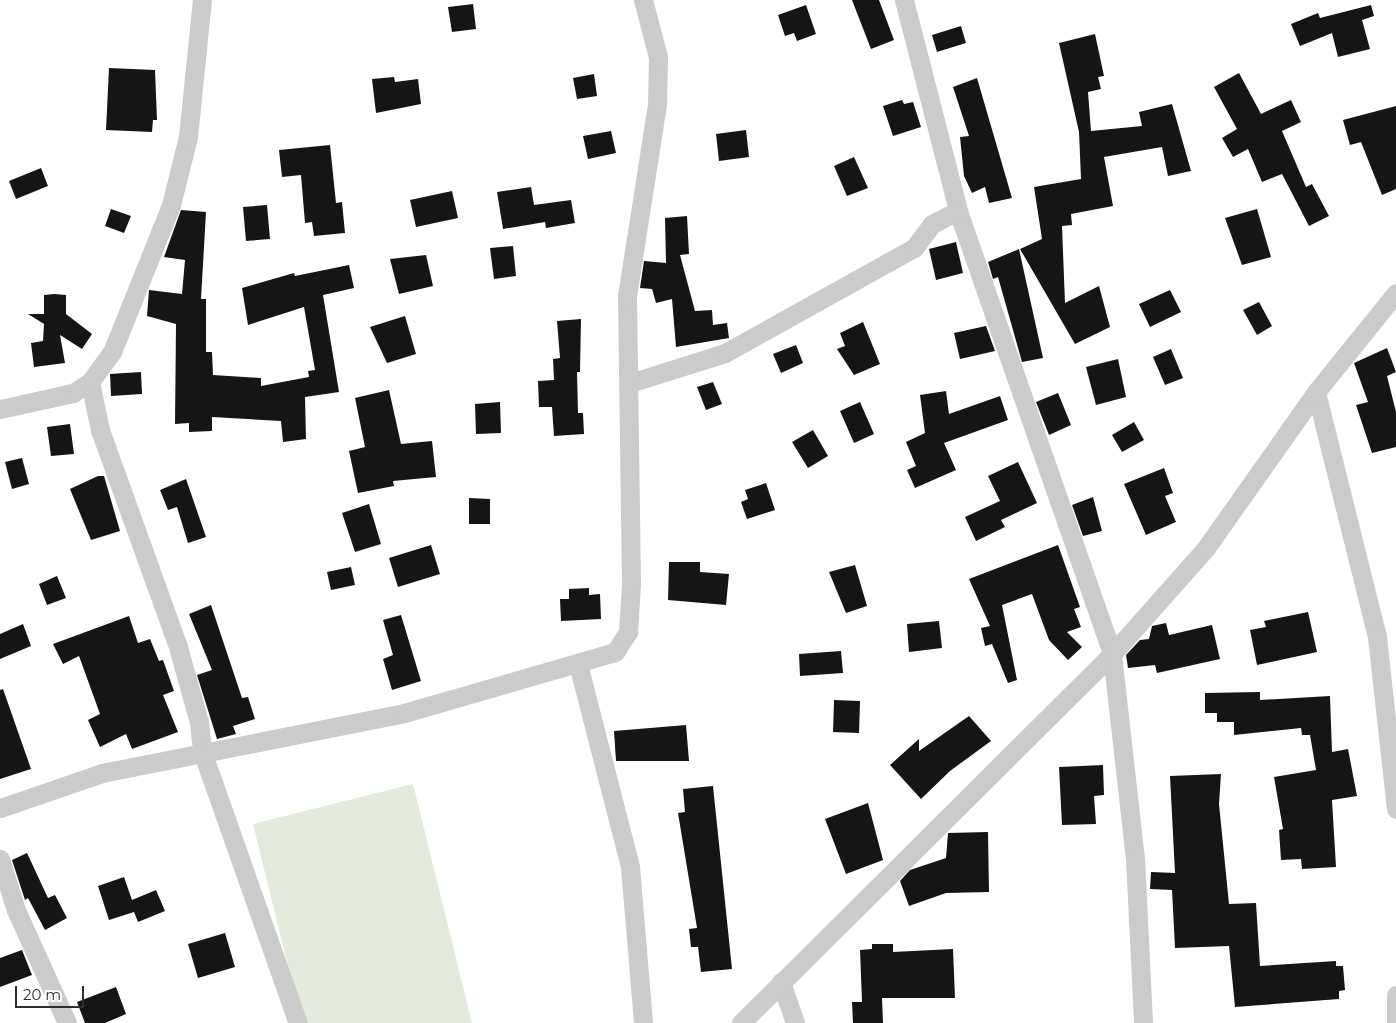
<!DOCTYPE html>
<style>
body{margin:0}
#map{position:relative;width:1396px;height:1023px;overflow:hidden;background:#fff;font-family:Montserrat,sans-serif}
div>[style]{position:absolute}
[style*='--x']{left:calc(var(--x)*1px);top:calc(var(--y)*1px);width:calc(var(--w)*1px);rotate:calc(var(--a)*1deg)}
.green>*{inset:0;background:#e4eadc}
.building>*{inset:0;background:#151515}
.street>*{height:19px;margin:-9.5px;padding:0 9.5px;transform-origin:9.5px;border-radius:9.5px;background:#cbcbcb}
span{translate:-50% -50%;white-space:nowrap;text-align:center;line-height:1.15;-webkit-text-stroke:5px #fff;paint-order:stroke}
.scale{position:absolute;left:15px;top:986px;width:69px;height:22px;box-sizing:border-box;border:2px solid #2e2e2e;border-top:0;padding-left:6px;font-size:15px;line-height:18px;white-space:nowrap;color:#2e2e2e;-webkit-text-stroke:4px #fff;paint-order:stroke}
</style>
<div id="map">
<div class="green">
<div style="clip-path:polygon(413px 784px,472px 1023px,302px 1023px,253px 824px)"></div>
</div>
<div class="building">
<div style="clip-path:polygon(852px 0,879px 0,894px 40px,871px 49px)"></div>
<div style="clip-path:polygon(473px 4px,476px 29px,452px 32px,448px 7px)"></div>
<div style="clip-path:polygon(806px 5px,816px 34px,797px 41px,794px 33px,785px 36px,778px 15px)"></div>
<div style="clip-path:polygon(1371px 5px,1374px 16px,1362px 20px,1370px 49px,1338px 57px,1332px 33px,1300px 46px,1291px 24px,1318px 13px,1320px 18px)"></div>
<div style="clip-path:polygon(961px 26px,966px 43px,937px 52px,932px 35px)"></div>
<div style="clip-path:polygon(1095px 34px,1104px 76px,1098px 77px,1101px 89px,1088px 92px,1091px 131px,1142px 126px,1139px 112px,1172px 104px,1191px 171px,1168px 176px,1162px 147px,1104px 157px,1113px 206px,1071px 214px,1072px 225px,1062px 226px,1065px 303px,1099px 286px,1110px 327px,1075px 344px,1020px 249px,1042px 239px,1034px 187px,1081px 179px,1079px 132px,1059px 43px)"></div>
<div style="clip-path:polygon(109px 68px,155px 70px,157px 120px,153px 120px,152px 132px,106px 130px)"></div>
<div style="clip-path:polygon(1239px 73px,1261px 114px,1291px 100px,1301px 122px,1282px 131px,1306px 187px,1312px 184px,1329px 216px,1309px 226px,1282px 174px,1262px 182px,1248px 149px,1233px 157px,1222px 138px,1237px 129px,1214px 87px)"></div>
<div style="clip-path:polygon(594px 74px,597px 96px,577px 99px,573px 78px)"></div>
<div style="clip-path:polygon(394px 77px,395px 82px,418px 79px,421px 104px,376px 113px,372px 79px)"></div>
<div style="clip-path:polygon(977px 78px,1012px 198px,989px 203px,985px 187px,972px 193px,964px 176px,960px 137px,969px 136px,953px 87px)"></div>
<div style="clip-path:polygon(902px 100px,904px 104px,913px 102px,921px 127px,893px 136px,883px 106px)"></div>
<div style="clip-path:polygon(1396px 106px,1396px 189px,1382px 195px,1361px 142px,1350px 145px,1343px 120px)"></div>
<div style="clip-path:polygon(746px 130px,749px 157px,719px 161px,716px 134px)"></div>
<div style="clip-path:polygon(611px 131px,616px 153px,588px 159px,583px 136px)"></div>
<div style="clip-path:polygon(330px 145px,336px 203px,342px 202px,345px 233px,314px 236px,312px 222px,305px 223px,301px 175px,282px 177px,279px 150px)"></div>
<div style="clip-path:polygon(854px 157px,868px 188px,847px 196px,834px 166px)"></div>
<div style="clip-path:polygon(41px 168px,48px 186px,16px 199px,9px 181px)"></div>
<div style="clip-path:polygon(531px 187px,534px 205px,571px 200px,575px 223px,546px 228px,545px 222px,503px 229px,497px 192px)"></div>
<div style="clip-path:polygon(452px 191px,458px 218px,416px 227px,410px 200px)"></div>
<div style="clip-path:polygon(267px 205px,270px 239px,246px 241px,243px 207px)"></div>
<div style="clip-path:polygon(111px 209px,131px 216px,124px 233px,105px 226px)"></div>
<div style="clip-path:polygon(1257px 209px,1271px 257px,1242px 265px,1225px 218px)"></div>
<div style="clip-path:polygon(181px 210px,206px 212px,201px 299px,206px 299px,206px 352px,212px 352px,213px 375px,261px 378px,261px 386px,309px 377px,308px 371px,315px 370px,304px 307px,248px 325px,242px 288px,294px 273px,295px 276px,349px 265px,354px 288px,323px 295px,339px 392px,305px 397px,306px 439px,283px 442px,281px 421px,212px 417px,212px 431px,189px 432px,189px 423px,175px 424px,176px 324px,147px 316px,149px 290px,182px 294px,185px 260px,164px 257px)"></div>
<div style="clip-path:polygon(687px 216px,689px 254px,680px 255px,695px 311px,712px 310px,713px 325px,727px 323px,729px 338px,676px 347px,672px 299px,656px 303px,652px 289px,640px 288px,644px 261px,666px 263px,665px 218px)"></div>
<div style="clip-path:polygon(956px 242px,963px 273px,936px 280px,929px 249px)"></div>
<div style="clip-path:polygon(513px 246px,516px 276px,494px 279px,490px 248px)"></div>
<div style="clip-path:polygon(1019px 249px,1043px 358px,1022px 362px,998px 277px,993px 279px,988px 262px)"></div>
<div style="clip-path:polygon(426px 255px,433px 286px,399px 294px,390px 259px)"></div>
<div style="clip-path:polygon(1170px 290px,1181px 312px,1150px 327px,1139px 304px)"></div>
<div style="clip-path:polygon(54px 294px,66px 295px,66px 314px,92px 334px,82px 349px,60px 335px,65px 363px,34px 367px,31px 343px,43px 341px,44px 324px,28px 314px,44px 314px,44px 295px)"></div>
<div style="clip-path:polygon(1259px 302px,1272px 326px,1257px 335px,1243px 310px)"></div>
<div style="clip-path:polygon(405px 316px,416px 354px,387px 363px,370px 327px)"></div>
<div style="clip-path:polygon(581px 319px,580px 372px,577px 372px,578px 413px,583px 413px,584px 434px,554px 436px,552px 407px,539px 407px,538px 381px,554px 380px,553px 359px,560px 358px,557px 321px)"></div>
<div style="clip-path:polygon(863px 322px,880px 364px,854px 375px,837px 349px,845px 346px,840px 333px)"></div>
<div style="clip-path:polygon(986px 326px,995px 351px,960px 359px,954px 333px)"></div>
<div style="clip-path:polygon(796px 345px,803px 363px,781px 373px,773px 354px)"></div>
<div style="clip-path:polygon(1387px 348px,1396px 372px,1387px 376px,1396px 412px,1396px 447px,1372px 453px,1356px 405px,1368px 402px,1354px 363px)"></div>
<div style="clip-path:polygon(1171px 349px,1183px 378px,1165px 385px,1153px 357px)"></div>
<div style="clip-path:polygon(1118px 359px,1126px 397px,1096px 405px,1086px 367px)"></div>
<div style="clip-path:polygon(141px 372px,142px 394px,111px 396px,110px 374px)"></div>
<div style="clip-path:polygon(713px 382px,722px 404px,706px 410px,697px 387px)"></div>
<div style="clip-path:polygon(389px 390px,401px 444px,432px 441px,436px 477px,393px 481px,394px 486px,358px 493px,349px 451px,365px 447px,355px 398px)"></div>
<div style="clip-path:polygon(946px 391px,949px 414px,1000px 396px,1008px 420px,944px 443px,956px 470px,915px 488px,907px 470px,916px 466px,906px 442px,925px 433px,920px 395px)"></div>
<div style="clip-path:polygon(1058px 393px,1071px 425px,1049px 435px,1036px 402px)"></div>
<div style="clip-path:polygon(500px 402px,501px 433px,476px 434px,475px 404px)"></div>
<div style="clip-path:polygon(860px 402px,874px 434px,854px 443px,840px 411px)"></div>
<div style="clip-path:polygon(1134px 422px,1144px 440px,1122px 452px,1112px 435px)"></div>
<div style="clip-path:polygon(70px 424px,74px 454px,51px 456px,47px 427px)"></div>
<div style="clip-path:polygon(813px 430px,828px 456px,808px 468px,792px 442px)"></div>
<div style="clip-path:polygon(22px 458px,29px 484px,12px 489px,5px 462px)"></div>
<div style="clip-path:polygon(1018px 462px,1037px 503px,1001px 520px,1005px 527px,976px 541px,965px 517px,1000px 501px,988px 476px)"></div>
<div style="clip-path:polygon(1164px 468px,1173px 493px,1165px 496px,1176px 522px,1146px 535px,1124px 484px)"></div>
<div style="clip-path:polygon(98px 476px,104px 476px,120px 531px,91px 540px,70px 489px)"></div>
<div style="clip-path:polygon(186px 479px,206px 537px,188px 543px,177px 507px,168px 510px,160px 490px)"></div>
<div style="clip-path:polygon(766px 483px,775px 510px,747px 519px,741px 502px,748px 499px,745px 490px)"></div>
<div style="clip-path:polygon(1093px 497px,1102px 531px,1083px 536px,1072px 505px)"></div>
<div style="clip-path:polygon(469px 498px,490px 499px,490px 524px,469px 524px)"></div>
<div style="clip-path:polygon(369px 504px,381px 544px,355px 552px,342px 513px)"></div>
<div style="clip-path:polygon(431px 545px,440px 574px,398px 587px,389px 558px)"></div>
<div style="clip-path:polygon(1058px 545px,1080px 607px,1074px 609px,1081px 627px,1067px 632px,1082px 647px,1068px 660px,1049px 640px,1032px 594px,1002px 605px,1017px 680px,1008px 683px,992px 644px,985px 646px,981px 628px,990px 626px,969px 579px)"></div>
<div style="clip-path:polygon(669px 562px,700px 562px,700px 572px,729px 574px,726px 605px,668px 600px)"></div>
<div style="clip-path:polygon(855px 565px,867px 606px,846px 613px,829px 572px)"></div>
<div style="clip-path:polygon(351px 567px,355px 585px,331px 590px,327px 572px)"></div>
<div style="clip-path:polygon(57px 576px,66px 598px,47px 605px,39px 584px)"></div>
<div style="clip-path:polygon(589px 588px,589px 595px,600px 594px,601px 619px,561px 621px,560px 599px,569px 599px,569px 589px)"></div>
<div style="clip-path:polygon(211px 605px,242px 698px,248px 697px,255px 719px,233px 726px,236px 734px,217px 739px,197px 675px,212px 670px,189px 614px)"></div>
<div style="clip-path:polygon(1308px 612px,1317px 652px,1257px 665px,1250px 630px,1266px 627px,1264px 621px)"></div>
<div style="clip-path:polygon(401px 615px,421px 681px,392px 690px,383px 659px,393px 655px,383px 620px)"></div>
<div style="clip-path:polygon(129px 616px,138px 643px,150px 639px,159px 661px,163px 660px,174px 691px,163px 695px,178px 732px,132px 749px,126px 734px,100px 747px,88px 720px,100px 714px,79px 656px,63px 664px,53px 644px)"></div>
<div style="clip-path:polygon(939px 621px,942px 648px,909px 652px,907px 624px)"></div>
<div style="clip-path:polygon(1166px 623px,1169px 635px,1212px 625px,1220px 659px,1157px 673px,1155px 665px,1128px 668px,1126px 655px,1140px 640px,1149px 639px,1152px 626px)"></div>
<div style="clip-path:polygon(23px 624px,31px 646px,0 659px,0 634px)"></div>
<div style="clip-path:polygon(841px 651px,843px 673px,800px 676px,799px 654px)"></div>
<div style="clip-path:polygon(3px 689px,31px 769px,0 779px,0 690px)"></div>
<div style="clip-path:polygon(1260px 692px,1260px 700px,1330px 696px,1332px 752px,1348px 749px,1357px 796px,1332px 800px,1336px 867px,1302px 869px,1301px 859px,1281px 860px,1279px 830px,1283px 829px,1274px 777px,1316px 770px,1310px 735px,1302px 735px,1301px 728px,1234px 735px,1234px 722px,1217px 722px,1217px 713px,1205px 713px,1205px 693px)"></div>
<div style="clip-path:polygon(834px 700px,860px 701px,859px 733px,833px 732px)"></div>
<div style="clip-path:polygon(969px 716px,991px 741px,950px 771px,921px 799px,890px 765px,919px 739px,919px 751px)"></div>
<div style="clip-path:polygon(686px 725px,689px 761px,616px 761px,614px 731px)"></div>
<div style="clip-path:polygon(1103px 765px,1104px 795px,1094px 796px,1096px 824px,1062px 825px,1059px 767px)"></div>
<div style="clip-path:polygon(1221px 774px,1219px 804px,1229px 904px,1256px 903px,1260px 966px,1336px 961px,1336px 966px,1343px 966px,1345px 990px,1339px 991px,1339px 999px,1235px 1007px,1229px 946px,1175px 948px,1172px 890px,1150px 889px,1151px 872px,1175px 873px,1170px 776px)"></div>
<div style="clip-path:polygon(713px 786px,732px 969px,701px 972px,698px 947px,691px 947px,689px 929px,697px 928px,678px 813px,685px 812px,683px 789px)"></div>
<div style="clip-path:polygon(868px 803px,883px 860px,846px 874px,825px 819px)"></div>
<div style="clip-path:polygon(988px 832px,989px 892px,946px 893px,909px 906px,900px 881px,910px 870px,946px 858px,948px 833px)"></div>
<div style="clip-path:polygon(27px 853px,48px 898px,55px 895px,67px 918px,45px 930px,28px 898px,25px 900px,12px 860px)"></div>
<div style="clip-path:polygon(124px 877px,132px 900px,156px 890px,165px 911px,138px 922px,134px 912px,109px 920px,98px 886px)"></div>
<div style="clip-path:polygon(225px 933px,235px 967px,198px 978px,188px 944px)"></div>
<div style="clip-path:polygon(872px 944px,893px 944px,893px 952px,953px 949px,955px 998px,882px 998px,883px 1023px,853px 1023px,852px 1002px,862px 1002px,860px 950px,872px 949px)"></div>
<div style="clip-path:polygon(22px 950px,32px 975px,0 987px,0 958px)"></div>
<div style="clip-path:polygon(116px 987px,126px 1014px,105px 1023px,85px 1023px,77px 1002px)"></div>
</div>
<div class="street">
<div style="--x:904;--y:0;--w:218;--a:75.6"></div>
<div style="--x:958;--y:211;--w:469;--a:70.8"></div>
<div style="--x:1112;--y:654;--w:205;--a:83.6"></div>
<div style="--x:1135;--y:858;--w:165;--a:87.2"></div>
<div style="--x:90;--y:382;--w:49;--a:78.2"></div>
<div style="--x:100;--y:430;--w:231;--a:70.2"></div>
<div style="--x:178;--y:647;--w:78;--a:74.4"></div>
<div style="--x:199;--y:722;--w:29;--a:84"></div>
<div style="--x:202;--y:751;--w:288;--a:70.6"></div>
<div style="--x:630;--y:383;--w:100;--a:-17.5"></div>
<div style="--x:725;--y:353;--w:216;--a:-29.1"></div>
<div style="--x:914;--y:248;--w:30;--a:-53"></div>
<div style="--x:932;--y:224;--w:29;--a:-27"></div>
<div style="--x:1316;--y:392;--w:252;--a:76"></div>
<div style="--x:1377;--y:637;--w:173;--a:83.7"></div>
<div style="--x:0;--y:409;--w:75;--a:-12.4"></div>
<div style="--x:73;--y:393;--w:20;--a:-33"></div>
<div style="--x:90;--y:382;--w:37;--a:-54"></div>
<div style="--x:112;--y:352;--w:158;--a:-68.1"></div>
<div style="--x:171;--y:205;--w:70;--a:-76"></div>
<div style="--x:188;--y:137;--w:138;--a:-84.2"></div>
<div style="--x:578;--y:664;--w:210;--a:75.6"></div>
<div style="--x:630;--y:867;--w:157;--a:85.2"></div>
<div style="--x:0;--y:808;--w:108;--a:-18.9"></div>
<div style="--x:102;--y:773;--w:308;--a:-11.2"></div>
<div style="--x:404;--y:713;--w:220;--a:-16.1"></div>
<div style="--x:615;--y:652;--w:24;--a:-57"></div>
<div style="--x:628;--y:632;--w:48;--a:-86.4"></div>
<div style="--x:631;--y:584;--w:288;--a:-90.8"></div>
<div style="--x:627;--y:296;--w:193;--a:-81.1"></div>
<div style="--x:657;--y:105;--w:48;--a:-88.8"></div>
<div style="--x:658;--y:57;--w:59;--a:-104.7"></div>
<div style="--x:0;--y:859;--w:53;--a:72.6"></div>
<div style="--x:16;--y:910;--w:124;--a:65.7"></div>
<div style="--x:781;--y:982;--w:43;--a:71.1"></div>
<div style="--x:741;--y:1023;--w:523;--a:-44.85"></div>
<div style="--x:1112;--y:654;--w:142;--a:-48.4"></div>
<div style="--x:1206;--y:548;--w:191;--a:-54.8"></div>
<div style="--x:1316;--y:392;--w:127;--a:-51.1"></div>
<div style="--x:1396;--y:1023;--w:28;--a:-90"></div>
</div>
<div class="scale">20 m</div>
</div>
